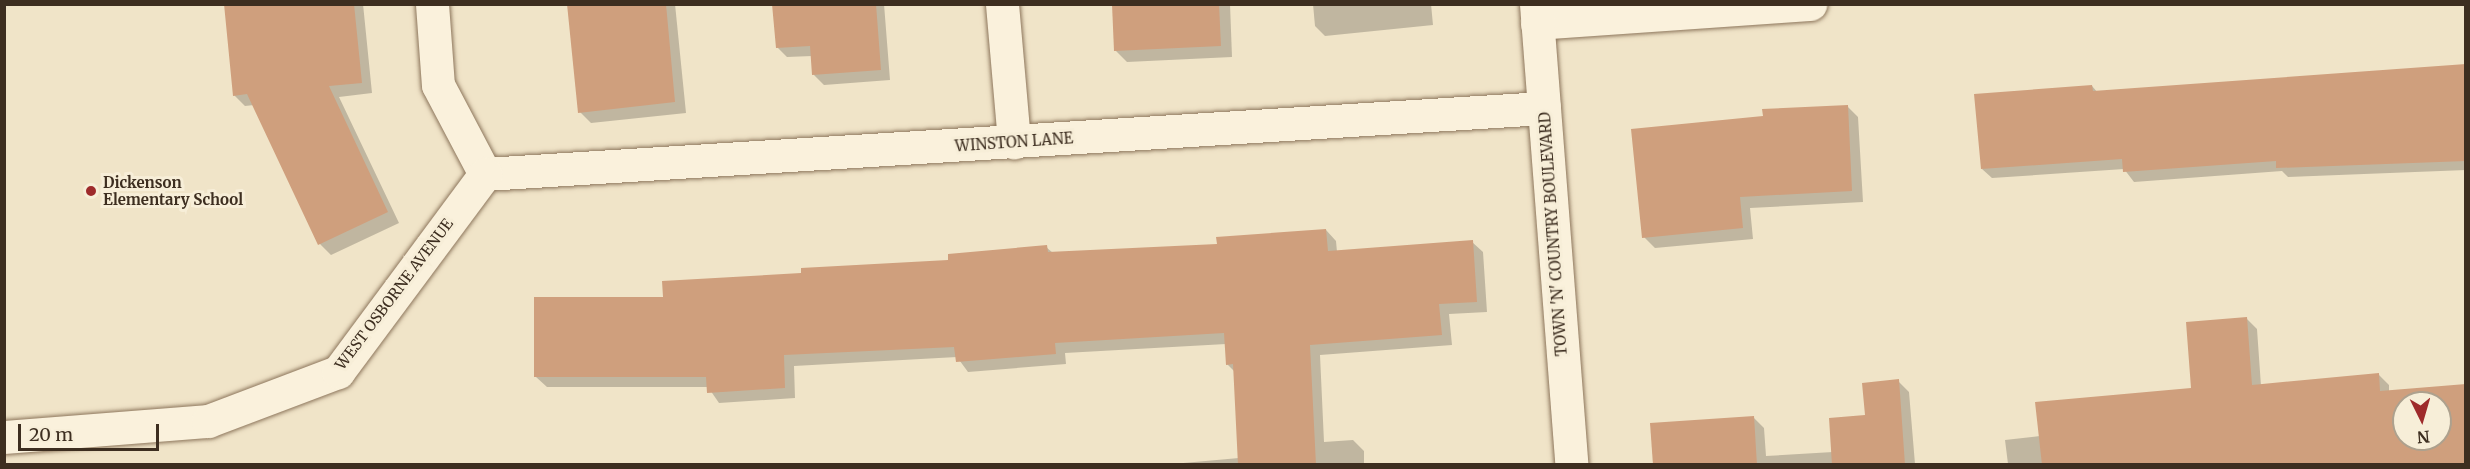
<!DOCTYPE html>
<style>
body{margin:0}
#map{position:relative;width:2470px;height:469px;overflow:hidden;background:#f0e4c8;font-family:Merriweather,serif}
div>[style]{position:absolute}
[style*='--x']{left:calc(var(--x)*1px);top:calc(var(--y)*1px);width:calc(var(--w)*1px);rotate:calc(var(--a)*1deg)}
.shadow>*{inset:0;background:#0003}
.building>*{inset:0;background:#cf9f7d}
.roads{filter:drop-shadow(0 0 2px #8d765c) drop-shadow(0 0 2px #8d765c)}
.street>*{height:33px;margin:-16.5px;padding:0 16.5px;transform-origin:16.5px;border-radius:16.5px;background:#faf1dc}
.secondary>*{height:33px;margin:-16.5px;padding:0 16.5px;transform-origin:16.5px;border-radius:16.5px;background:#faf1dc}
.dots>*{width:16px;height:16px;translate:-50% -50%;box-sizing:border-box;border:3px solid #f7eed8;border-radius:50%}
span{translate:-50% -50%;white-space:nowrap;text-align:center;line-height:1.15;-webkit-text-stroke:6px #f7eed8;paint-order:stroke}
.street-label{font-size:15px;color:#3d2e20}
.poi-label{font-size:15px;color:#3d2e20;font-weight:700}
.left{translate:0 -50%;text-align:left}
.frame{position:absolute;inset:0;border:6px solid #3d2e20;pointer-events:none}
.north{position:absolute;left:2392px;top:391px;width:60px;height:60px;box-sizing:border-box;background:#f7eed8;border:2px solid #ada18e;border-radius:50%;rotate:175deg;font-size:16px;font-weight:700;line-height:24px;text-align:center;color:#3d2e20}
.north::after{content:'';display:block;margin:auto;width:21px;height:27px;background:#9e2a2b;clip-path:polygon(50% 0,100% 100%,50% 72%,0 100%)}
.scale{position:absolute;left:18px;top:424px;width:141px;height:27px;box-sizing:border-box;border:3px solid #3d2e20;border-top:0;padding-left:8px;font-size:18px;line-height:21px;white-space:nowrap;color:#3d2e20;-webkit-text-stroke:4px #f7eed8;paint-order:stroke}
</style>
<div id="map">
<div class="shadow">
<div style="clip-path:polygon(225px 4px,363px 4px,372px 93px,339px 97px,399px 223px,331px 255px,320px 244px,254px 105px,245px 106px,234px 95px)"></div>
<div style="clip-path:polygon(569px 4px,675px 4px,686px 113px,591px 123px,580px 112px)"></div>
<div style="clip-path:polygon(773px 4px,884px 4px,890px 80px,824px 85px,814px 75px,812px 56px,787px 57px,777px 47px)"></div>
<div style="clip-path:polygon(1113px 4px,1230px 4px,1232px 57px,1127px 62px,1115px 50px)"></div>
<div style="clip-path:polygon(1313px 4px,1431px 4px,1433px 25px,1325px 36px,1315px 26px)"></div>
<div style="clip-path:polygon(2466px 65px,2466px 170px,2288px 177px,2282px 171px,2134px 182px,2124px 169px,1992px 178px,1982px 169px,2092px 86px,2098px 93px)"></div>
<div style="clip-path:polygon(1847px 106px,1858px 117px,1863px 202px,1750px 208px,1753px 239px,1655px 248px,1644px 237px,1764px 117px)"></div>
<div style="clip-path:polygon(1326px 230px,1336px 241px,1337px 252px,1472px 242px,1483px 252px,1487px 312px,1449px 314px,1452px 345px,1320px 355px,1324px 442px,1353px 440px,1364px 451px,1364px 464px,1172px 464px,1239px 458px,1235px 372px,1227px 364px,1226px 344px,1065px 353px,1066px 364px,968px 372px,957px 357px,794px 366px,795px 398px,719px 403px,708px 387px,547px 387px,536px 377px,664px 299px,802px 275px,950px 262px,1046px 247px,1053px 253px,1218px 246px)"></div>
<div style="clip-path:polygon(evenodd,2246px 318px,2257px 329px,2261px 386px,2378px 374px,2389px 385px,2389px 392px,2466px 385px,2466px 464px,2008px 464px,2005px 440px,2040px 436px,2192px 389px,2246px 318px,2404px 403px,2440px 403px,2440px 439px,2404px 439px,2404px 403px)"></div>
<div style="clip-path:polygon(1898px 381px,1909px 392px,1915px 464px,1655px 464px,1753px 417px,1764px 428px,1766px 456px,1833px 452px)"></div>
</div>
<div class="building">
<div style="clip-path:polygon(224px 4px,354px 4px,362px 83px,329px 86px,388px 212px,318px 245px,247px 94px,233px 96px)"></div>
<div style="clip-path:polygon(567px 4px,666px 4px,675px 102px,578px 113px)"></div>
<div style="clip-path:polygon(772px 4px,876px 4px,881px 70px,812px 75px,810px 46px,776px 48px)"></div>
<div style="clip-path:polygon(1112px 4px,1219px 4px,1221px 46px,1114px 51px)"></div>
<div style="clip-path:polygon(2466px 64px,2466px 161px,2276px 168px,2276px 161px,2123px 172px,2122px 159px,1981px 169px,1974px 94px,2092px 85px,2093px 91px)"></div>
<div style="clip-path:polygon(1848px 105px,1852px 191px,1740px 197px,1743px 228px,1642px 238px,1631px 129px,1763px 116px,1762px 109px)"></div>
<div style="clip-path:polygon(1326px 229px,1328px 251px,1473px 240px,1477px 302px,1439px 304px,1442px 335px,1310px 345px,1316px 465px,1238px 465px,1233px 364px,1226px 365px,1224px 333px,1055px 343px,1056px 354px,956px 362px,954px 347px,784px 355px,785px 388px,707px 393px,706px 377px,534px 377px,534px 297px,663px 297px,662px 281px,801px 273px,801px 268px,948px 260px,948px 254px,1047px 245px,1048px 252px,1217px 244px,1216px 237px)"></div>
<div style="clip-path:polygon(evenodd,2247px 317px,2252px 385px,2379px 373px,2380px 391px,2466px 384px,2466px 465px,2042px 465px,2035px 402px,2191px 388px,2186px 322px,2247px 317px,2404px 403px,2440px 403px,2440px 439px,2404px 439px,2404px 403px)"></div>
<div style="clip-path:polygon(1899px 379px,1905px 465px,1832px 465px,1829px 418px,1865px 415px,1862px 383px)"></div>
<div style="clip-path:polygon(1754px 416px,1757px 465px,1653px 465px,1650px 423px)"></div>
</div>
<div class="roads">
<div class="street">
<div style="--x:432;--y:4;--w:81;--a:85.8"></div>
<div style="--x:438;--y:85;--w:101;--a:62.2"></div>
<div style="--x:1002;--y:4;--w:139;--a:85"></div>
<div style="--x:1537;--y:23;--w:274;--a:-4"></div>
<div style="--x:485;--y:174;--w:1061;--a:-3.57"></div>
<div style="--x:4;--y:437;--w:205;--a:-4.5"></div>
<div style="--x:208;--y:421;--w:139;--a:-20.7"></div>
<div style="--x:338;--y:372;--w:247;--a:-53.4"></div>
</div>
<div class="secondary">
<div style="--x:1536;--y:4;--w:461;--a:85.6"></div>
</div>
</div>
<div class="dots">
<div style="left:91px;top:191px;background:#9e2a2b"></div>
</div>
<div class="street-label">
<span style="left:1014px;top:142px;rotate:-4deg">WINSTON LANE</span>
<span style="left:1553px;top:234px;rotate:-94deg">TOWN 'N' COUNTRY BOULEVARD</span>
<span style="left:394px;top:294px;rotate:-53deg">WEST OSBORNE AVENUE</span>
</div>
<div class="poi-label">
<span class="left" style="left:103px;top:191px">Dickenson<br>Elementary School</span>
</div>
<div class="frame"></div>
<div class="north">N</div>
<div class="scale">20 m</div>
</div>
